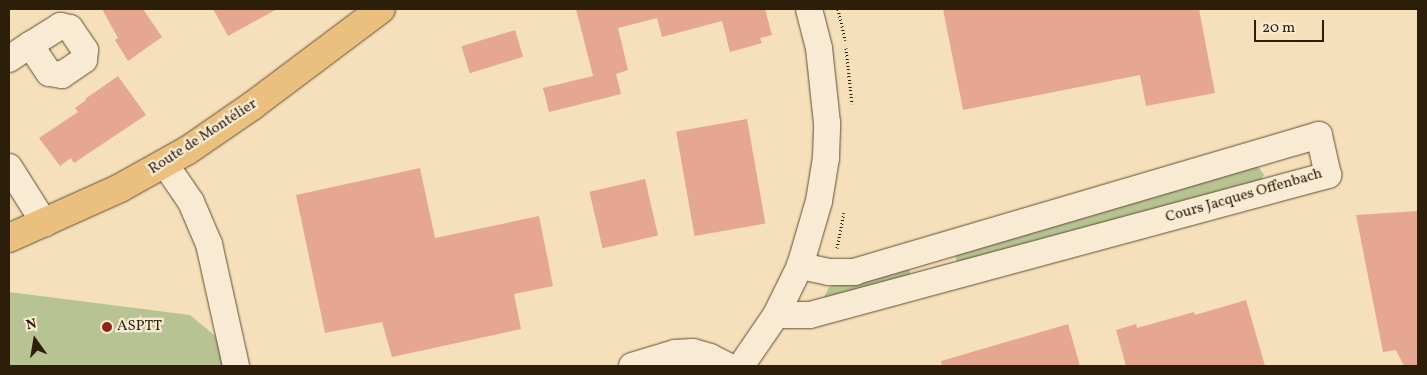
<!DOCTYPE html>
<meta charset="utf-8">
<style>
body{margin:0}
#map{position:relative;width:1427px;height:375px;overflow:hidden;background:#f6e0bb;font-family:Vollkorn,serif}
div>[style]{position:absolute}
.green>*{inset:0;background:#b8c393}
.building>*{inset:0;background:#e5a791;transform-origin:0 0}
.path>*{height:3px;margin-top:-1.5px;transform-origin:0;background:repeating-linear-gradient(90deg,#2d1e0a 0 1px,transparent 0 3.5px)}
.roads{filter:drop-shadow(0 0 1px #5f4e36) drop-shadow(0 0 1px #5f4e36)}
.minor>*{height:26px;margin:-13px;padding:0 13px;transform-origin:13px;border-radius:13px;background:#f9ebd3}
.major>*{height:28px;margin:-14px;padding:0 14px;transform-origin:14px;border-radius:14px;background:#ebc07e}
.dots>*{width:14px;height:14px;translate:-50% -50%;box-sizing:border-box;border:2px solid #f9ebd3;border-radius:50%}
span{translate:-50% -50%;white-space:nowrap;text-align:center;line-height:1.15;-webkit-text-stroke:4.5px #f9ebd3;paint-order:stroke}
.street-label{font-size:15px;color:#2d1e0a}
.poi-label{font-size:15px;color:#2d1e0a}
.left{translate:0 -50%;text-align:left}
.frame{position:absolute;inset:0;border:10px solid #2d1e0a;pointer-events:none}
.north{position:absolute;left:10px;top:315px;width:50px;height:50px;-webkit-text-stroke:4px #f9ebd3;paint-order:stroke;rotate:347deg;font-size:14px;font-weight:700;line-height:20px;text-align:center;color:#2d1e0a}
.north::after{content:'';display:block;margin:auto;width:18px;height:22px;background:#2d1e0a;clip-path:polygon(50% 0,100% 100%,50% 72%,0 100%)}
.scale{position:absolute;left:1254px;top:20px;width:70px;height:22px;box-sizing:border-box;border:2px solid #2d1e0a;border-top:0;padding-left:6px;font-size:15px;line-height:18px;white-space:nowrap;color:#2d1e0a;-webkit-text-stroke:4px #f9ebd3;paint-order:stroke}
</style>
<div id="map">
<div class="green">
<div style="clip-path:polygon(1258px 166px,1264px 175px,1260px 181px,959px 267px,953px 251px)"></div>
<div style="clip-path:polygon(908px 264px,912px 281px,822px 301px,829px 287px)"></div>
<div style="clip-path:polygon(9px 292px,190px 315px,219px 339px,222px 366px,9px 366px)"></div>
</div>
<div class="building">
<div style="clip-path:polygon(102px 9px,143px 9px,162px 37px,128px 61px,115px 40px,118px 38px)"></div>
<div style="clip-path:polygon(213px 9px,277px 9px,228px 36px)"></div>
<div style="clip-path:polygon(576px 9px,765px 9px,772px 35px,760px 38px,762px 43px,730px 52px,722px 21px,662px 37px,657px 18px,618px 28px,628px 70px,616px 74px,621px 94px,549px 112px,543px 88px,593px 76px)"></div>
<div style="clip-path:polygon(943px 9px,1199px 9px,1215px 93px,1146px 106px,1140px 75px,963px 110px)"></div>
<div style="left:515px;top:30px;width:28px;height:56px;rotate:73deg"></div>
<div style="clip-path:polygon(118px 76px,146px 115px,74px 163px,71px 158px,60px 166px,39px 138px,78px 112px,75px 108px,86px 100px,85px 99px)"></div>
<div style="left:747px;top:119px;width:106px;height:72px;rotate:80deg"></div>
<div style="clip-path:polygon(420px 168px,435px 238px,539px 216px,553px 286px,514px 294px,521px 329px,392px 357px,382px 322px,325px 333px,296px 195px)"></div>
<div style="left:645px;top:179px;width:58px;height:57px;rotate:77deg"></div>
<div style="clip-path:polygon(1418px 211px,1418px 366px,1404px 366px,1396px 350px,1383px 352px,1356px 215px)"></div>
<div style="clip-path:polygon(1246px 300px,1265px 366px,1126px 366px,1116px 330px,1136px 324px,1137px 328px,1194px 312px,1195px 315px)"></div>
<div style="clip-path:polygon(1068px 324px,1080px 366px,942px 366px,941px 361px)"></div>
</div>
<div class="path">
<div style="left:838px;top:9px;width:32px;rotate:77deg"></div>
<div style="left:846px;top:48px;width:56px;rotate:83.9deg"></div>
<div style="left:837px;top:248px;width:36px;rotate:-79deg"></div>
</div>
<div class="roads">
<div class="minor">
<div style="left:9px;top:59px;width:25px;rotate:-34deg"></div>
<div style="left:30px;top:45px;width:36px;rotate:-32deg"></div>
<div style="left:60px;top:26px;width:10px;rotate:11deg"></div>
<div style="left:70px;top:28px;width:27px;rotate:56deg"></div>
<div style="left:85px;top:50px;width:10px;rotate:96deg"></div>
<div style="left:84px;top:60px;width:27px;rotate:146deg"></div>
<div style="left:62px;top:75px;width:13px;rotate:-171deg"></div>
<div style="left:49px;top:73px;width:34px;rotate:-124deg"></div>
<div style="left:165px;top:164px;width:46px;rotate:55.6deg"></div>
<div style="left:191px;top:202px;width:46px;rotate:66.8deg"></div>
<div style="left:209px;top:244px;width:125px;rotate:77.5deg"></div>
<div style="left:9px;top:167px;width:67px;rotate:57.7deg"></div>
<div style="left:776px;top:315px;width:34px"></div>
<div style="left:810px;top:315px;width:537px;rotate:-15.12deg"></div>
<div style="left:1328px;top:175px;width:41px;rotate:-102.7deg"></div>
<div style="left:1319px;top:135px;width:484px;rotate:163.6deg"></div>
<div style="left:855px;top:272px;width:26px;rotate:180deg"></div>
<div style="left:829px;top:272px;width:30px;rotate:-168deg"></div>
<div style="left:632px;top:366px;width:45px;rotate:-16.8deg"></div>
<div style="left:675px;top:353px;width:18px;rotate:-3deg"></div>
<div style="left:693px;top:352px;width:18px;rotate:16deg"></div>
<div style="left:710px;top:357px;width:20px;rotate:27deg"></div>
<div style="left:741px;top:366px;width:62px;rotate:-55.5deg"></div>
<div style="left:776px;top:315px;width:55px;rotate:-63.9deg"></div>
<div style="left:800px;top:266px;width:68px;rotate:-73.7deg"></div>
<div style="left:819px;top:201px;width:44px;rotate:-80.8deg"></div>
<div style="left:826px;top:158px;width:35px;rotate:-88deg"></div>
<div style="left:827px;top:123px;width:75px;rotate:-96.1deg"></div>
<div style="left:819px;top:48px;width:40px;rotate:-104.4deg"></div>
</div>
<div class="major">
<div style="left:9px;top:238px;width:122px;rotate:-24.2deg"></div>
<div style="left:120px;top:188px;width:78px;rotate:-29.2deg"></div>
<div style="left:188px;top:150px;width:78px;rotate:-34.5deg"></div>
<div style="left:252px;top:106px;width:161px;rotate:-36.9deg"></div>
</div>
</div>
<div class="dots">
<div style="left:107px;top:327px;background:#8f2418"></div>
</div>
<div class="street-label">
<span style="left:203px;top:137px;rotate:-33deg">Route de Montélier</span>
<span style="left:1244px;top:196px;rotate:-16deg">Cours Jacques Offenbach</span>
</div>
<div class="poi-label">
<span class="left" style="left:117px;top:327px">ASPTT</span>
</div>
<div class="frame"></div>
<div class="north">N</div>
<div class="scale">20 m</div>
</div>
